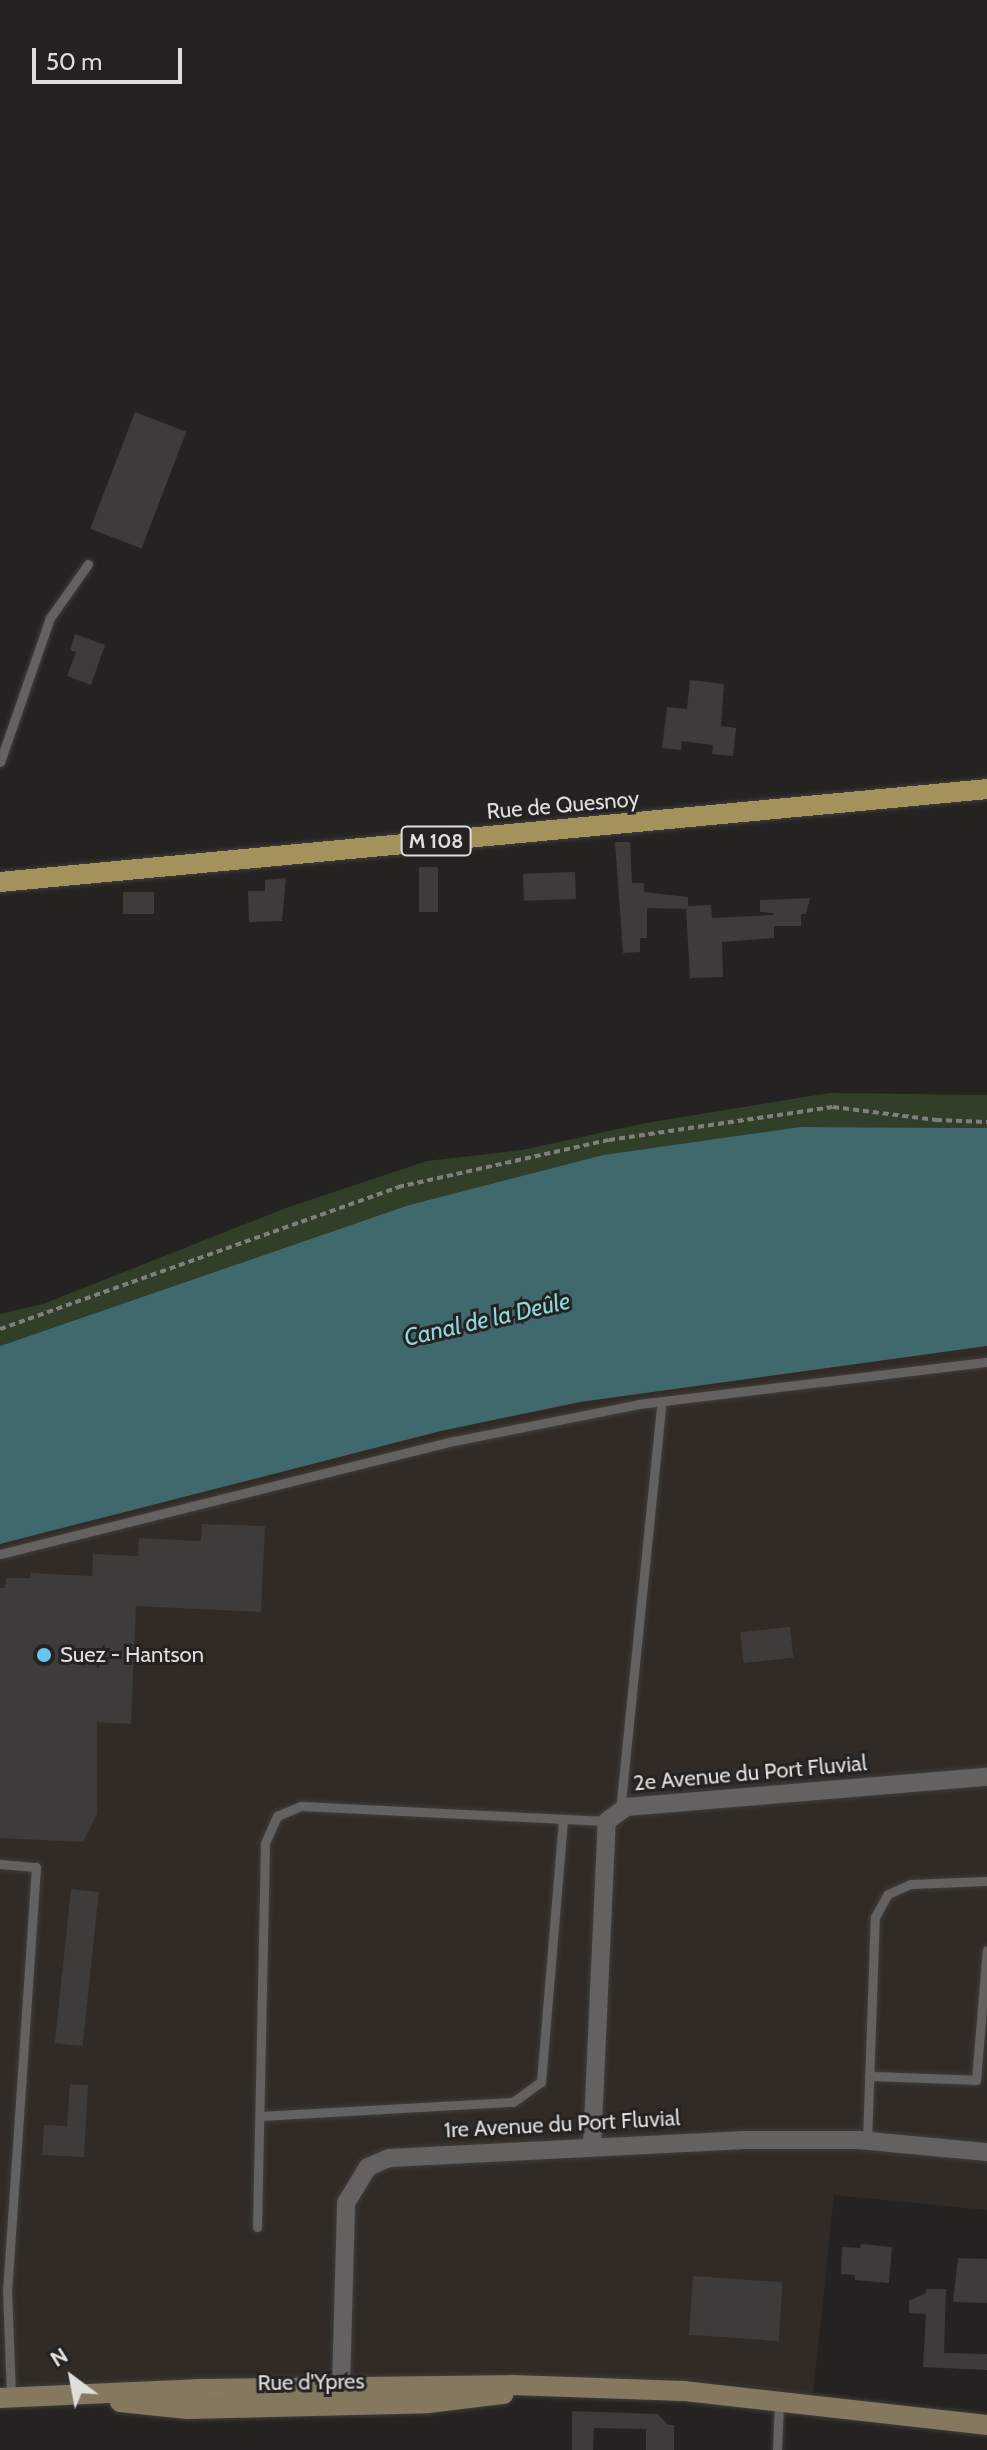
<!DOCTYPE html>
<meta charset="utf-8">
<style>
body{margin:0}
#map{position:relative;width:987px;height:2450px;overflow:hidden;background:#252321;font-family:Cabin,sans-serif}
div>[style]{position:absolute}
.built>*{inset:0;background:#322b25}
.green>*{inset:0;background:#313f28}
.water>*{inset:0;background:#40696d}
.building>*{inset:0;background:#3e3b39;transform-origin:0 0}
.path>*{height:4px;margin-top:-2px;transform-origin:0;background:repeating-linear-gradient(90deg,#807f7d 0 6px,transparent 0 10px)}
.roads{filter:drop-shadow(0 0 2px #403e3c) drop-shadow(0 0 2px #403e3c)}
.lane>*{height:9px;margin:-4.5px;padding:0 4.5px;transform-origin:4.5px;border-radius:4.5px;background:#64615f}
.street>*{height:18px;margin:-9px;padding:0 9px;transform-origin:9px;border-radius:9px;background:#64615f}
.secondary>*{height:20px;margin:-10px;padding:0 10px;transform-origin:10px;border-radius:10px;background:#84795e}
.primary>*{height:20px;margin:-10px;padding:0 10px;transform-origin:10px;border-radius:10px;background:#a4925d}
.dots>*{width:22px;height:22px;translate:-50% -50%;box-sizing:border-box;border:4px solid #252321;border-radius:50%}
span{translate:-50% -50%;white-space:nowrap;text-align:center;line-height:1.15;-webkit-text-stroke:6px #252321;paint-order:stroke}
.shield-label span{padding:2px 6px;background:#252321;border:2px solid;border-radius:6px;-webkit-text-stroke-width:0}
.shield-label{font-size:20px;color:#dfdedc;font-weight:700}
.street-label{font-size:22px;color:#dfdedc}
.poi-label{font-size:22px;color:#dfdedc}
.left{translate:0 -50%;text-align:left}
.water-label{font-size:24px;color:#8bd8df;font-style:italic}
.north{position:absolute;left:32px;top:2338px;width:80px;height:80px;-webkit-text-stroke:6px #252321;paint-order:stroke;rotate:328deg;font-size:22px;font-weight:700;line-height:32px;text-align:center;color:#dfdedc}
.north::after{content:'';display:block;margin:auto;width:28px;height:36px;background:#dfdedc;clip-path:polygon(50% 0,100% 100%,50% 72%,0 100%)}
.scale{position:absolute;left:32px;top:48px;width:150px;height:36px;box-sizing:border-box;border:4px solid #dfdedc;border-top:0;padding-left:10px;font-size:24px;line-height:28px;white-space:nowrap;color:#dfdedc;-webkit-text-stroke:6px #252321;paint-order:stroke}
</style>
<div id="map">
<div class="built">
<div style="clip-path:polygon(987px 1346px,987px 2210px,834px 2195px,813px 2395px,710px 2381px,633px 2378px,17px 2388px,13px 2381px,0 2377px,0 1544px,441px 1431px,580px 1402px)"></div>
</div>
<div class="green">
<div style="clip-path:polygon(829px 1093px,987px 1095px,987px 1128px,800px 1127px,603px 1155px,409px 1205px,0 1346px,0 1314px,43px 1304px,286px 1208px,427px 1161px,522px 1150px,646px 1123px)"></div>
</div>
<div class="water">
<div style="clip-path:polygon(800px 1127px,987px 1128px,987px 1346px,580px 1402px,441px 1431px,0 1544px,0 1346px,409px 1205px,603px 1155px)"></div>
</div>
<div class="building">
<div style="left:135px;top:412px;width:55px;height:125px;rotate:21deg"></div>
<div style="clip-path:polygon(75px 634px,105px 645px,91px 685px,67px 676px,76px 652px,70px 650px)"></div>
<div style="clip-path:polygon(690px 680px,724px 684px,721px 726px,736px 728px,733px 756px,712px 754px,713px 745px,682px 741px,681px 750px,662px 748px,667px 707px,687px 709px)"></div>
<div style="clip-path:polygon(615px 842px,630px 842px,632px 883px,644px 883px,644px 892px,688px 897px,688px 906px,711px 905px,712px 918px,774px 915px,774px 938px,722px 942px,723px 977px,690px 978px,686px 909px,647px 908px,647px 938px,640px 938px,640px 952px,623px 953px)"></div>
<div style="left:419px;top:867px;width:19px;height:45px"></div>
<div style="left:575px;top:872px;width:27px;height:52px;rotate:88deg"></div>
<div style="clip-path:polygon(286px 878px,282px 921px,249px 922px,248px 891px,265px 891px,265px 880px)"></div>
<div style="left:154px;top:892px;width:22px;height:31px;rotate:90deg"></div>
<div style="clip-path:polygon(810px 898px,806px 914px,801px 914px,801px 926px,774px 926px,774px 913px,760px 912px,760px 900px)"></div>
<div style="clip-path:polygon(202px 1524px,265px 1526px,261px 1612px,136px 1606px,131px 1724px,97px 1722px,97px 1814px,83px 1842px,0 1838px,0 1588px,5px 1588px,6px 1578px,31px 1578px,31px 1573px,92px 1576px,93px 1554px,138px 1556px,139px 1538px,201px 1541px)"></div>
<div style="left:790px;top:1627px;width:31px;height:50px;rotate:84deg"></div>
<div style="left:71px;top:1889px;width:28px;height:155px;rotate:6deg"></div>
<div style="clip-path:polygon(70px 2084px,88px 2085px,84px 2157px,42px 2155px,44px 2125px,67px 2126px)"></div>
<div style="clip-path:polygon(861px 2244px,892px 2247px,889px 2283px,855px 2280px,855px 2275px,841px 2274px,842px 2247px,860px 2248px)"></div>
<div style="clip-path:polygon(958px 2258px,987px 2259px,987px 2303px,953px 2302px)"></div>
<div style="left:693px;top:2276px;width:90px;height:59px;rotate:4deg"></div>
<div style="clip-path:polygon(926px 2289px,946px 2289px,944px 2353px,987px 2354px,987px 2370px,923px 2367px,926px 2314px,909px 2313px,909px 2301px,926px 2293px)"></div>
<div style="clip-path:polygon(572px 2411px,658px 2414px,668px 2425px,674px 2425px,674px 2450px,646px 2450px,646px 2429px,594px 2428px,593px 2450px,572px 2450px)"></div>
</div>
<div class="path">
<div style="left:0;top:1329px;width:423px;rotate:-19.6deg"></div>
<div style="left:398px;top:1187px;width:216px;rotate:-12.6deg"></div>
<div style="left:609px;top:1140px;width:226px;rotate:-8.4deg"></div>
<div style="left:833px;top:1107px;width:104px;rotate:7.2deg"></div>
<div style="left:936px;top:1120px;width:51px;rotate:2.2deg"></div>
</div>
<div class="roads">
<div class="lane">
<div style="left:0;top:762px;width:152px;rotate:-70.9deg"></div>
<div style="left:50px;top:618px;width:66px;rotate:-54.9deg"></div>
<div style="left:0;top:1554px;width:468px;rotate:-14deg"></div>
<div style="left:454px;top:1441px;width:189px;rotate:-11.3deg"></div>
<div style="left:639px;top:1404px;width:351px;rotate:-6.9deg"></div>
<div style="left:620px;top:1811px;width:412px;rotate:-84.2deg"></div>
<div style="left:0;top:1864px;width:36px;rotate:5deg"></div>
<div style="left:36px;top:1867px;width:422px;rotate:93.9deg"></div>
<div style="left:7px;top:2288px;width:109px;rotate:87.9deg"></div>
<div style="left:869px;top:2076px;width:107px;rotate:2.1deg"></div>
<div style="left:976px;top:2080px;width:130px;rotate:-85.2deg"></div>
<div style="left:260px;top:2116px;width:253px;rotate:-3.2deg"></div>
<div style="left:513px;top:2102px;width:34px;rotate:-36deg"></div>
<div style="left:541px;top:2082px;width:264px;rotate:-85.2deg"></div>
<div style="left:867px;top:2141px;width:224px;rotate:-88deg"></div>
<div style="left:875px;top:1917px;width:26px;rotate:-61deg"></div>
<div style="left:888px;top:1894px;width:24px;rotate:-24deg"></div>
<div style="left:910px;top:1884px;width:77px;rotate:-2.2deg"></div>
<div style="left:257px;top:2227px;width:384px;rotate:-88.8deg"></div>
<div style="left:265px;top:1843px;width:30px;rotate:-66deg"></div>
<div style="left:277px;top:1816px;width:26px;rotate:-23deg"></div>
<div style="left:301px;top:1806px;width:306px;rotate:2.8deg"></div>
<div style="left:777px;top:2450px;width:48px;rotate:-87.6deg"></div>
</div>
<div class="street">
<div style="left:592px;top:2146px;width:325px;rotate:-87.4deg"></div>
<div style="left:607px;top:1821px;width:24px;rotate:-36deg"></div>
<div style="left:626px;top:1807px;width:362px;rotate:-4.8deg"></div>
<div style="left:341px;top:2386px;width:183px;rotate:-88.4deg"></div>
<div style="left:346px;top:2203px;width:42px;rotate:-58.6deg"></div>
<div style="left:368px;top:2167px;width:23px;rotate:-23deg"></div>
<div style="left:389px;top:2158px;width:352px;rotate:-2.9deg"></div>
<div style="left:741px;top:2140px;width:118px"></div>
<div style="left:859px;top:2140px;width:129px;rotate:5.4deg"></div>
</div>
<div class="secondary">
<div style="left:0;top:2398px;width:201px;rotate:-2.6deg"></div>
<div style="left:201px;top:2389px;width:311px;rotate:-0.7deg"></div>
<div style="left:512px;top:2385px;width:172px;rotate:2deg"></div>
<div style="left:684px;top:2391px;width:305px;rotate:6.4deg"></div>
<div style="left:120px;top:2402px;width:68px;rotate:5.9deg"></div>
<div style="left:188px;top:2409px;width:240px;rotate:-1.4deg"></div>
<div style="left:428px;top:2403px;width:76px;rotate:-6.8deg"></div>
</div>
<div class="primary">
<div style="left:0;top:882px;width:991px;rotate:-5.38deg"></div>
</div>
</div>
<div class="dots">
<div style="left:44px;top:1655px;background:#6ac3f1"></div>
</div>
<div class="shield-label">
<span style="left:436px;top:841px">M 108</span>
</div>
<div class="street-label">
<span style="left:563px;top:805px;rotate:-5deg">Rue de Quesnoy</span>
<span style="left:750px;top:1773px;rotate:-5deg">2e Avenue du Port Fluvial</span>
<span style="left:562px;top:2124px;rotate:-3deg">1re Avenue du Port Fluvial</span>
<span style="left:311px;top:2382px;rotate:-1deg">Rue d'Ypres</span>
</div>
<div class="poi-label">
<span class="left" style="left:60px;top:1655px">Suez - Hantson</span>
</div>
<div class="water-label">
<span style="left:487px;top:1319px;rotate:-13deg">Canal de la Deûle</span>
</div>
<div class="north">N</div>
<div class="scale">50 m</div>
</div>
